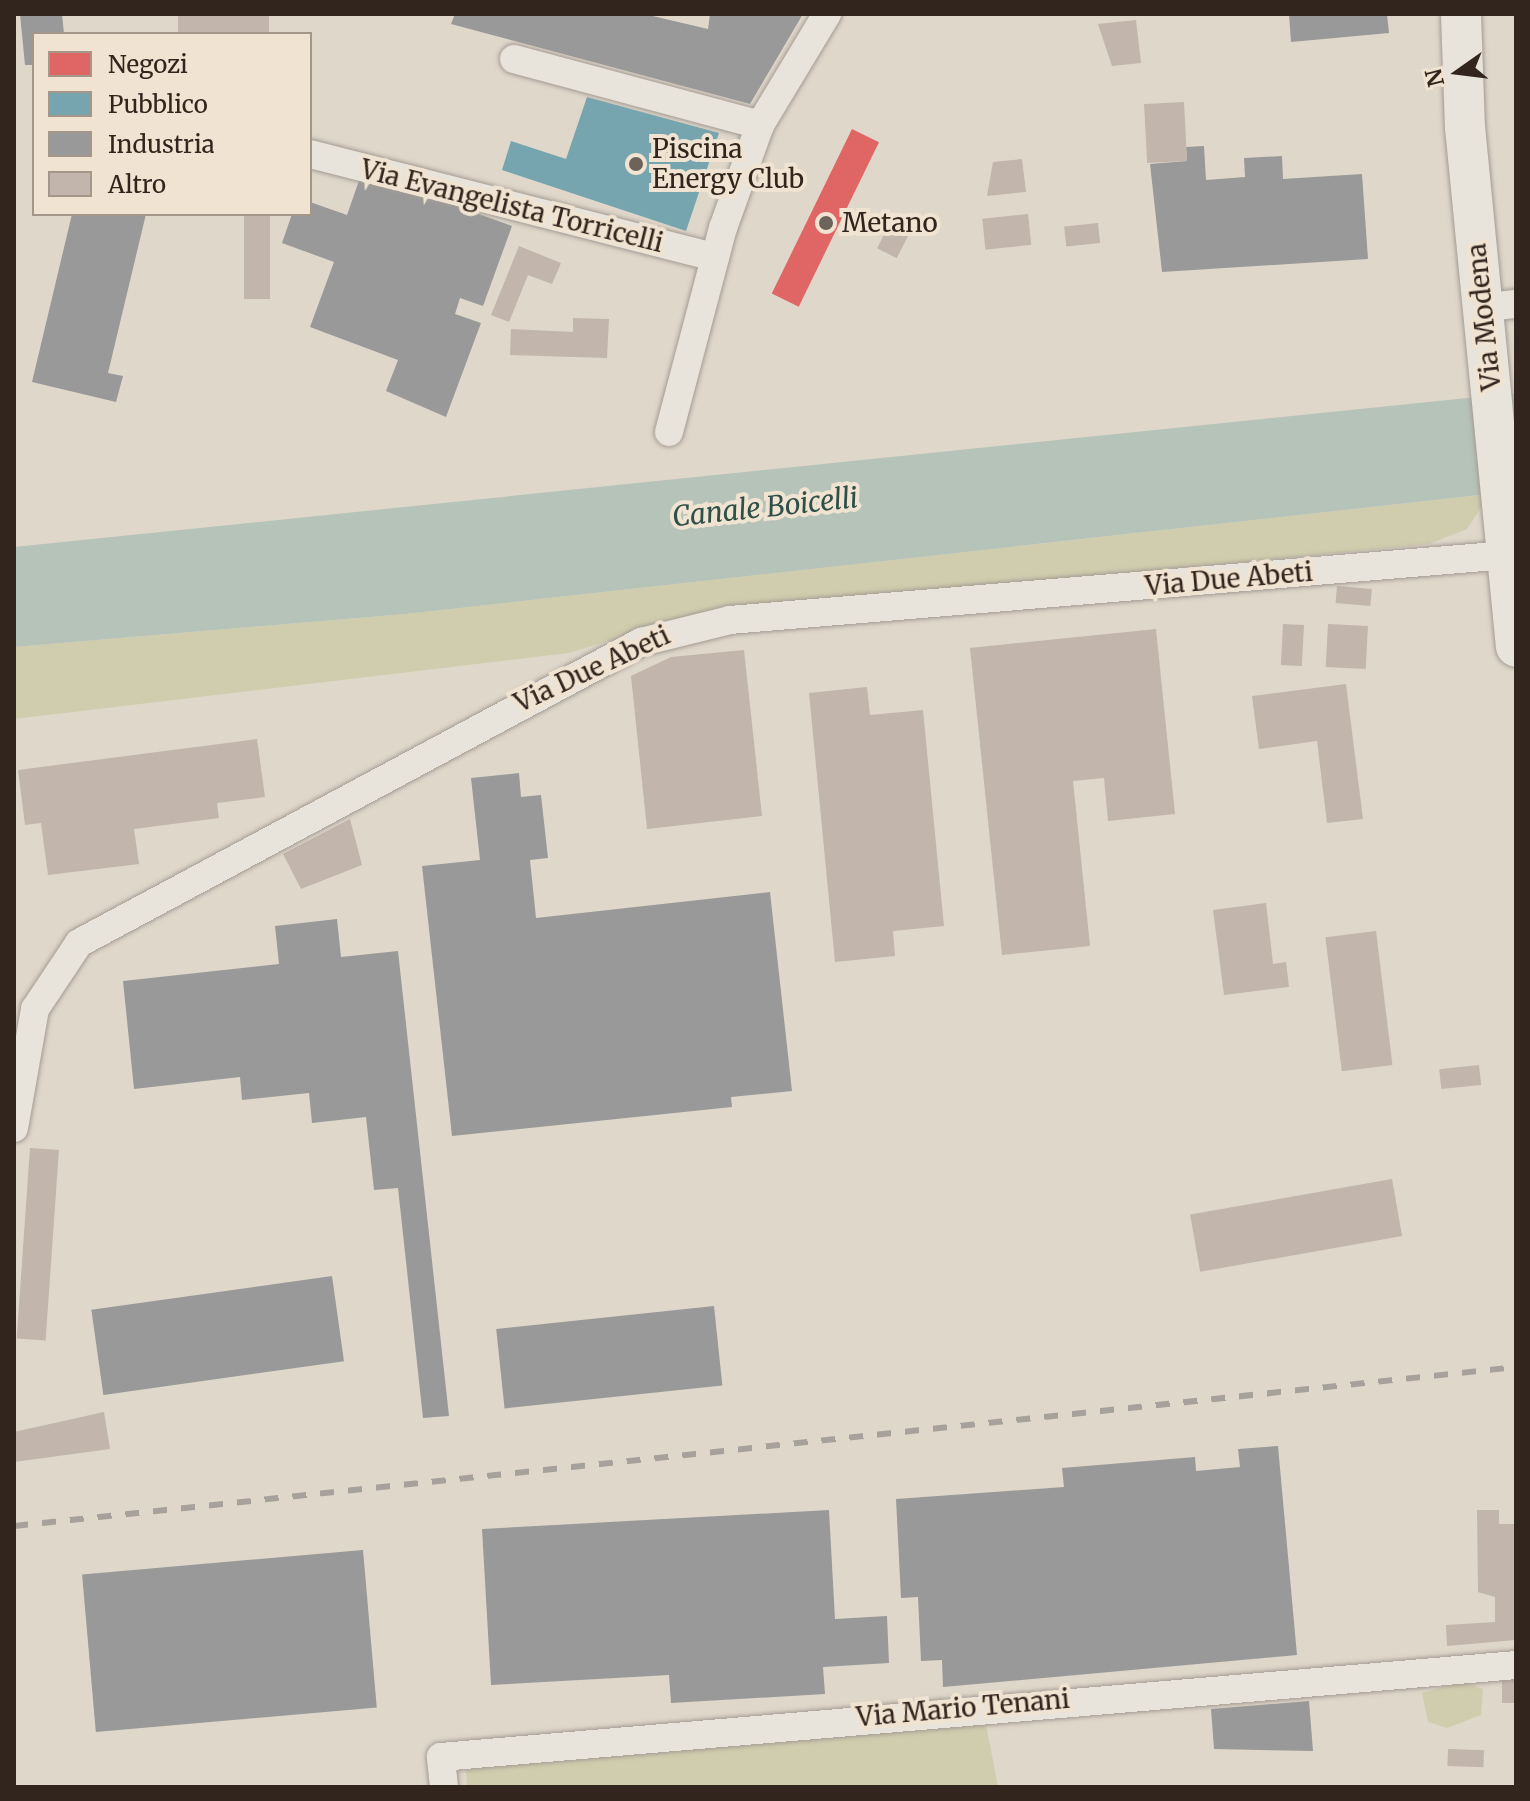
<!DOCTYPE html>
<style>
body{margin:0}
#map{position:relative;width:1530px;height:1801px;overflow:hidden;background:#dfd7ca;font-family:Merriweather,serif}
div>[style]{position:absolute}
.green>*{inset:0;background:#d0cdae}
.water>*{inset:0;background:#b6c3b8}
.shops>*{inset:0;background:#e06666;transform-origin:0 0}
.public>*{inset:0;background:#76a5af}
.industry>*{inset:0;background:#999;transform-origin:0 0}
.building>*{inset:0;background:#c2b5ac;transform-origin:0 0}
.roads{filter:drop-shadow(0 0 2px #a49c94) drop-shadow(0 0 2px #a49c94)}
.street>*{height:28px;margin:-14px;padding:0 14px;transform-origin:14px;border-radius:14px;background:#e8e3db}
.secondary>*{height:40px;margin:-20px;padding:0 20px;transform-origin:20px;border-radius:20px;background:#e8e3db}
.rail>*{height:6px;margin-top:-3px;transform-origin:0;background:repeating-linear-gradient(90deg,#a7a19b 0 14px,transparent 0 28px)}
.dots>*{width:22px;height:22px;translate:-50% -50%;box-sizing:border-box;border:4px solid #f0e3d1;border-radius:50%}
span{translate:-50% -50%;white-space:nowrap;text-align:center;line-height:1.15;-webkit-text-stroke:8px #f0e3d1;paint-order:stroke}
.poi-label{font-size:26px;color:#31251e}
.left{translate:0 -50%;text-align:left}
.street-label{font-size:26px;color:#31251e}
.water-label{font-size:28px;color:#2f4f49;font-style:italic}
.frame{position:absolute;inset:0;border:16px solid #31251e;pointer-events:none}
.legend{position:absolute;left:32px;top:32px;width:280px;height:184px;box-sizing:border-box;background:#f0e3d1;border:2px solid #a49789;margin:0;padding:10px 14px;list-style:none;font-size:24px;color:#31251e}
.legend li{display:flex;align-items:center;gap:16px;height:40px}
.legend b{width:40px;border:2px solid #a49789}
.north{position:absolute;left:1418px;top:32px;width:80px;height:80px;-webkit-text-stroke:6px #f0e3d1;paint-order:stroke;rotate:256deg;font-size:22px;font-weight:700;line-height:32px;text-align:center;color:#31251e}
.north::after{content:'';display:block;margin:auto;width:28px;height:36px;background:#31251e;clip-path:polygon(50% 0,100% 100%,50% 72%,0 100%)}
</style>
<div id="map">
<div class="green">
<div style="clip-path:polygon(1490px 494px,1467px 529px,1429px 544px,689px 616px,569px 653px,14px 719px,14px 647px,405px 614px)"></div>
<div style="clip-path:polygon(1463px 1682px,1483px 1689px,1481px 1715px,1447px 1728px,1428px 1722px,1422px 1693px)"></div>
<div style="clip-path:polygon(985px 1719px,998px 1787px,467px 1787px,466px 1771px,488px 1761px)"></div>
</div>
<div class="water">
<div style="clip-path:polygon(1516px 393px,1516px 491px,405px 614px,14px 647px,14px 547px)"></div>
</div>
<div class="shops">
<div style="left:852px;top:129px;width:30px;height:183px;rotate:26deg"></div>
</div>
<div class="public">
<div style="clip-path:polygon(587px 97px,719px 133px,686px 231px,502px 170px,511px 141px,566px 159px)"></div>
</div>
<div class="industry">
<div style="clip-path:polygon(20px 14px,62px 14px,64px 34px,34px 34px,34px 65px,25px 65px)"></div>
<div style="clip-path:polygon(455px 14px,644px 14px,708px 29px,710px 14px,803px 14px,750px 104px,451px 24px)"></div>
<div style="clip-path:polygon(1289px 14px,1387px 14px,1389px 33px,1291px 42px)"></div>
<div style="clip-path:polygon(1204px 146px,1206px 180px,1245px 177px,1244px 158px,1282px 156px,1283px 179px,1362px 174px,1368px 259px,1162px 272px,1150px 164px,1187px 161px,1186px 147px)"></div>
<div style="clip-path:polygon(362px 172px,512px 226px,483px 306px,460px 298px,455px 314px,481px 323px,446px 417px,386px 391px,398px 360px,310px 327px,334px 262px,282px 243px,292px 214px,310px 214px,310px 202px,347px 215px)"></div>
<div style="clip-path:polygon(72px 214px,146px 214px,108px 373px,123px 376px,116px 402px,32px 382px)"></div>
<div style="clip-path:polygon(519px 773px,521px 797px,541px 795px,548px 858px,530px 860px,536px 918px,770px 892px,792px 1091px,731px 1097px,732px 1107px,452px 1136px,422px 866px,480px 860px,471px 778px)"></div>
<div style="clip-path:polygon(337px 919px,341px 957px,398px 951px,449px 1416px,423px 1418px,398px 1188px,374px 1190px,366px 1117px,312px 1123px,309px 1093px,242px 1100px,240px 1077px,134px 1089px,123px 981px,279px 964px,275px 926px)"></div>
<div style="left:332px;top:1276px;width:86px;height:243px;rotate:82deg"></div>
<div style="left:714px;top:1306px;width:80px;height:219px;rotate:84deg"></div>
<div style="clip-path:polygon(1278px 1446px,1297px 1655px,943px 1687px,942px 1660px,921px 1661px,918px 1597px,901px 1598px,896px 1499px,1064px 1487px,1062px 1468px,1195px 1457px,1196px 1471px,1240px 1467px,1238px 1449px)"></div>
<div style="clip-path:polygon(829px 1510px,835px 1619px,887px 1616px,889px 1663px,823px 1667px,825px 1694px,671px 1703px,669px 1675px,491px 1685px,482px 1529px)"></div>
<div style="left:363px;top:1550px;width:158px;height:282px;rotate:85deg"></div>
<div style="clip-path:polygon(1309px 1701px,1313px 1751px,1214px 1749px,1211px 1709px)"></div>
</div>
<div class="building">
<div style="left:178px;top:14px;width:91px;height:20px"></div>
<div style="clip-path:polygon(1136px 20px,1141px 63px,1112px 66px,1098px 24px)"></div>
<div style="left:1184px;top:102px;width:59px;height:40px;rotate:87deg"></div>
<div style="clip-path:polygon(1022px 159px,1026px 192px,987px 196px,993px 162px)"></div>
<div style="left:244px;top:214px;width:26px;height:85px"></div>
<div style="left:1028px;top:214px;width:31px;height:46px;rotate:84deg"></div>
<div style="left:893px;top:217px;width:22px;height:35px;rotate:27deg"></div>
<div style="left:1098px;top:223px;width:20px;height:34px;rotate:84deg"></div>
<div style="clip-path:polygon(519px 246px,561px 263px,552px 284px,528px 275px,509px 322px,491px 315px)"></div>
<div style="clip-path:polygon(573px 318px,609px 319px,607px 358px,510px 355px,511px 329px,573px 332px)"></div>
<div style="left:1337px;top:586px;width:35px;height:17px;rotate:5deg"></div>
<div style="left:1283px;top:624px;width:21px;height:41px;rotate:3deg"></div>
<div style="left:1328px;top:624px;width:40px;height:43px;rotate:3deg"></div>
<div style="clip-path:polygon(1156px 629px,1175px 814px,1108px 821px,1104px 778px,1073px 781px,1090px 946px,1002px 955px,970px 648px)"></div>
<div style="clip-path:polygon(744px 650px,762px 816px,647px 829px,631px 676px,671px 657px)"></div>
<div style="clip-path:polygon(1346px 684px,1363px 819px,1327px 823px,1317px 741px,1259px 749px,1252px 696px)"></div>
<div style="clip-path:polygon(867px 687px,870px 715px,923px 710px,944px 926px,893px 931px,895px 956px,835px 962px,809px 693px)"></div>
<div style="clip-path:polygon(257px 739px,265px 797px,217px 803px,219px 818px,134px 829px,139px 864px,48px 875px,41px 823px,25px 825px,18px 770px)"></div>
<div style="clip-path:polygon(350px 819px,362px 865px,301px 889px,283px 854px)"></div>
<div style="clip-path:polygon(1266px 903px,1273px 964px,1286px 962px,1289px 987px,1224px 995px,1213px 910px)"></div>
<div style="left:1376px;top:931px;width:135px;height:51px;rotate:83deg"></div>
<div style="left:1479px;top:1065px;width:20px;height:40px;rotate:84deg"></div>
<div style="left:30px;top:1148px;width:29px;height:191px;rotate:4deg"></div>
<div style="left:1392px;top:1179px;width:58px;height:205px;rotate:80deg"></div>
<div style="clip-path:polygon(104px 1412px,110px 1449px,14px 1462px,14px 1432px)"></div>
<div style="clip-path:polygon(1477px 1510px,1499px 1510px,1499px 1524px,1516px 1524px,1516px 1640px,1447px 1646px,1446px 1625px,1495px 1622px,1495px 1597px,1478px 1592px)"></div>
<div style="left:1502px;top:1676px;width:14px;height:27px"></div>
<div style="left:1448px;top:1749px;width:36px;height:17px;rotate:2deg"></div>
</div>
<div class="roads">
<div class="street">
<div style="left:514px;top:59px;width:255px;rotate:15deg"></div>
<div style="left:310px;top:154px;width:418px;rotate:14.3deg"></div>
<div style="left:1482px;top:308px;width:34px;rotate:-7deg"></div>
<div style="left:669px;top:432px;width:211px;rotate:-75.2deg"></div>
<div style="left:723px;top:228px;width:109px;rotate:-70.2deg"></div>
<div style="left:760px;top:125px;width:130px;rotate:-58.9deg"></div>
<div style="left:14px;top:1128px;width:121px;rotate:-80deg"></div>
<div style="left:35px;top:1009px;width:79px;rotate:-56.3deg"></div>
<div style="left:79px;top:943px;width:638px;rotate:-28.17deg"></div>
<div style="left:641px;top:642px;width:92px;rotate:-13.9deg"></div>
<div style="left:730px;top:620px;width:781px;rotate:-4.78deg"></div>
<div style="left:444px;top:1787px;width:30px;rotate:-96deg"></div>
<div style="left:441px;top:1757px;width:1079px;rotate:-4.89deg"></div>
</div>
<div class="secondary">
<div style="left:1461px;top:14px;width:113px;rotate:88deg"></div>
<div style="left:1465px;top:127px;width:522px;rotate:84.4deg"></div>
</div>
</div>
<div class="rail">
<div style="left:14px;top:1526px;width:1510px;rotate:-6.04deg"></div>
</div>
<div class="dots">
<div style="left:636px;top:164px;background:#6e635a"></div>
<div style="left:826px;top:223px;background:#6e635a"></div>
</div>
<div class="poi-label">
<span class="left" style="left:652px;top:164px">Piscina<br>Energy Club</span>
<span class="left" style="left:842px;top:223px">Metano</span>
</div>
<div class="street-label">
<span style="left:512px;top:206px;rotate:14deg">Via Evangelista Torricelli</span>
<span style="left:1484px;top:317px;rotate:-96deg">Via Modena</span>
<span style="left:1229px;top:579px;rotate:-5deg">Via Due Abeti</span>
<span style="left:592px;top:669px;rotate:-25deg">Via Due Abeti</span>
<span style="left:963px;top:1708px;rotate:-5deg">Via Mario Tenani</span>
</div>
<div class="water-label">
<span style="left:765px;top:507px;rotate:-6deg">Canale Boicelli</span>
</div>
<div class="frame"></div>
<ul class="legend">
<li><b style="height:22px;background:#e06666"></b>Negozi</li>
<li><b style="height:22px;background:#76a5af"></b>Pubblico</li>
<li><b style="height:22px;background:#999"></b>Industria</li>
<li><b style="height:22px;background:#c2b5ac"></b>Altro</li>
</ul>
<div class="north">N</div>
</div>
